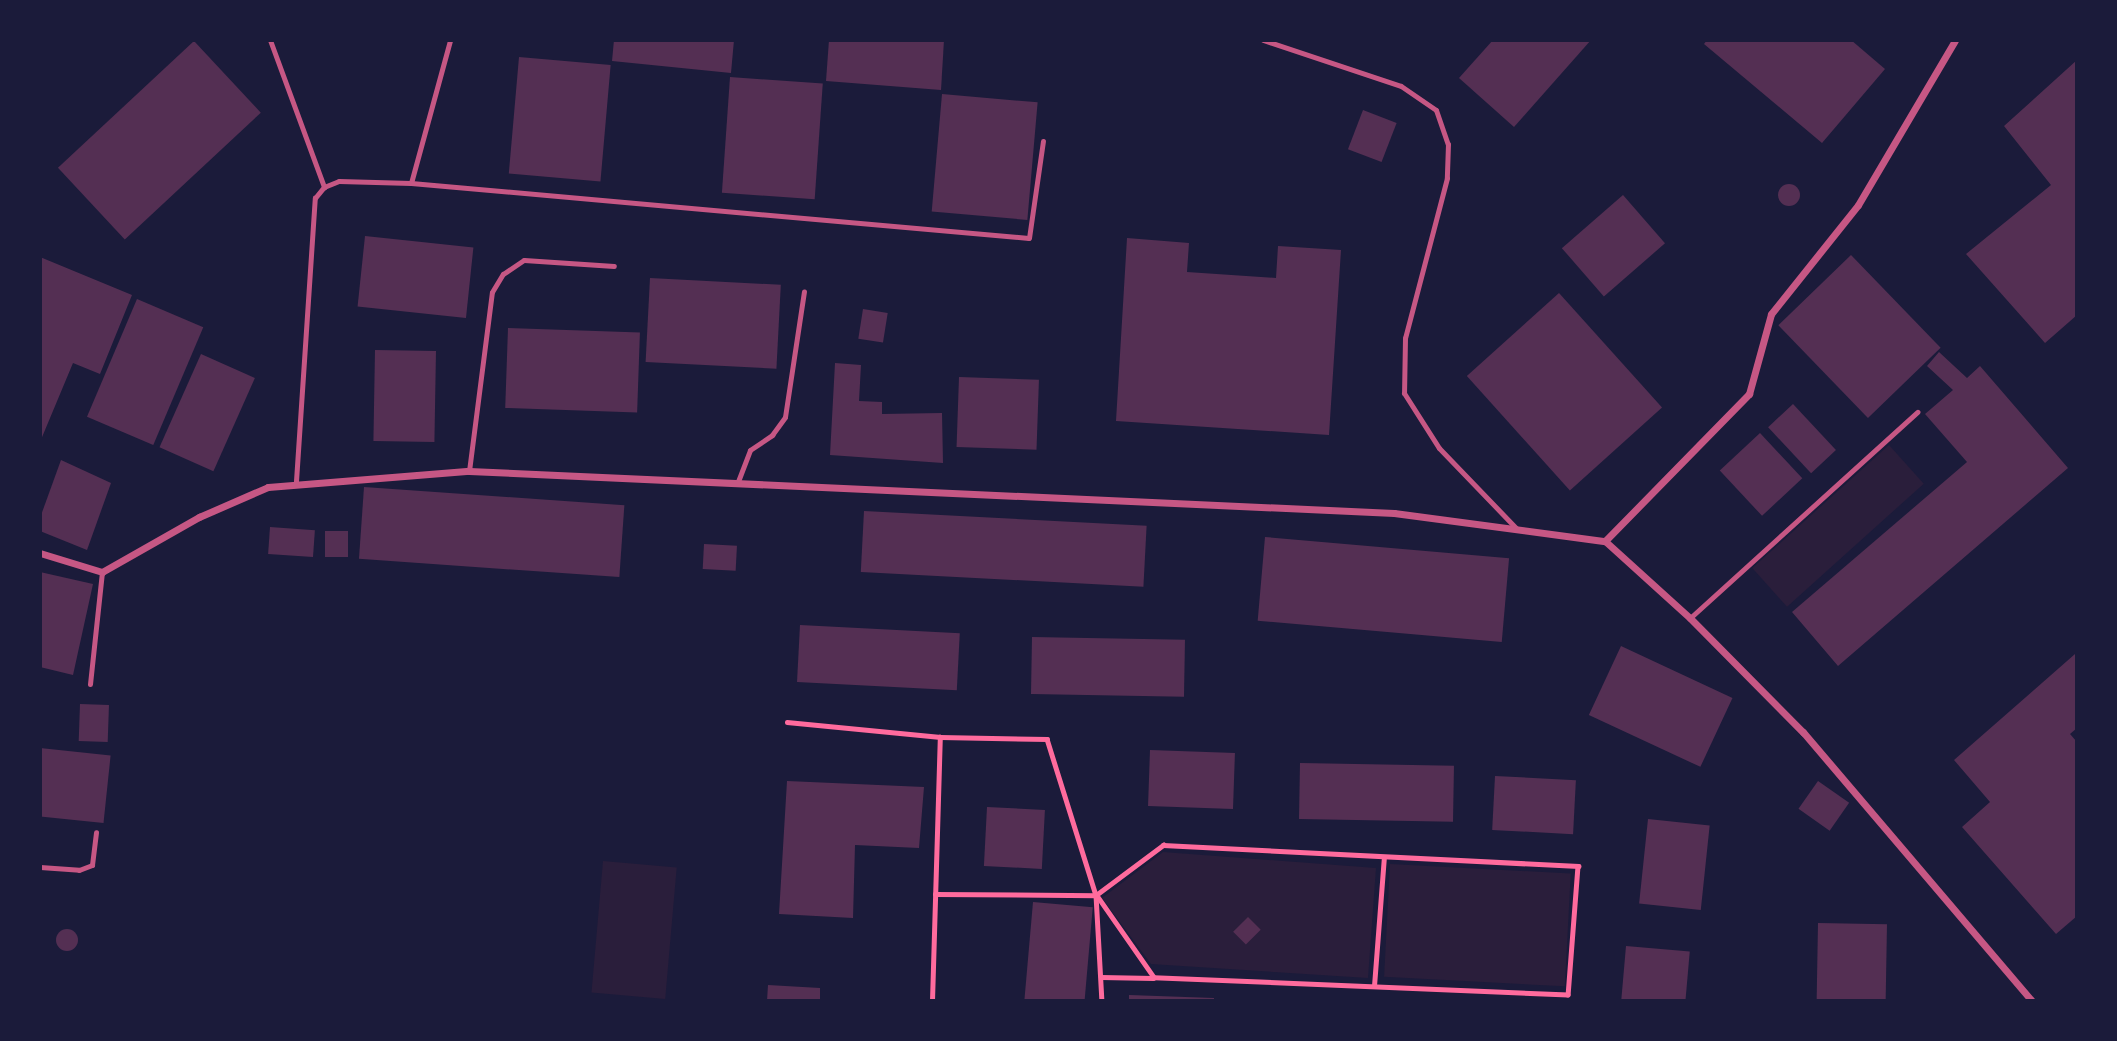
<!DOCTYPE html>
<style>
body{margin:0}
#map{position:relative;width:2117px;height:1041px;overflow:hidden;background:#1b1b3a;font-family:"Work Sans",sans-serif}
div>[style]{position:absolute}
.green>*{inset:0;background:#2a1e3b;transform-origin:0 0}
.building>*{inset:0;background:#542f53;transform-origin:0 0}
.round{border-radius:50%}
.path>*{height:4.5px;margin:-2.25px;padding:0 2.25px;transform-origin:2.25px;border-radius:2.25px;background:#ff6b9d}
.service>*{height:5px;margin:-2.5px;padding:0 2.5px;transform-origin:2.5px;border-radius:2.5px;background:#c65784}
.minor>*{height:7px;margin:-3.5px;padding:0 3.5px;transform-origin:3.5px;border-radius:3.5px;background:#c65784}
span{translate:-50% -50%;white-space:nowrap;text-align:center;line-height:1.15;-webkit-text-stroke:7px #1b1b3a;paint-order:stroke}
.frame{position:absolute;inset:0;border:42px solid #1b1b3a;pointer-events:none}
</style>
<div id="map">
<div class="green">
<div style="left:1889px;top:445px;width:52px;height:184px;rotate:48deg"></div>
<div style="clip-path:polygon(1163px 852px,1376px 868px,1368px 978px,1151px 964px,1102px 898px)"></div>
<div style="left:603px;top:861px;width:74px;height:132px;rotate:5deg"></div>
<div style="left:1390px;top:864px;width:181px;height:113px;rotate:3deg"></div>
</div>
<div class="building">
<div style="clip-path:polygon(614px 40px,734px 40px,731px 73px,612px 61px)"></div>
<div style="clip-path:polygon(829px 40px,944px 40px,941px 90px,826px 81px)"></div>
<div style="clip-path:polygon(1493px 40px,1591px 40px,1514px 127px,1459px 78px)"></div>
<div style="clip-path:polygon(1707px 40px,1851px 40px,1885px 69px,1822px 143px,1704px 44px)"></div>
<div style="left:194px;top:41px;width:98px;height:186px;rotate:47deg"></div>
<div style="left:519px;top:57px;width:92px;height:117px;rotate:5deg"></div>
<div style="clip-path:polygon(2077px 60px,2077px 315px,2045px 343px,1966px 254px,2051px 185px,2004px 126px)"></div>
<div style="left:730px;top:77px;width:93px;height:116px;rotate:4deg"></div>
<div style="left:942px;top:94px;width:96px;height:118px;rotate:5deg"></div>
<div style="left:1363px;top:110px;width:36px;height:42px;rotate:21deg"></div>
<div class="round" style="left:1778px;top:184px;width:22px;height:22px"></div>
<div style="left:1623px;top:195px;width:64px;height:81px;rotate:49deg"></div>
<div style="left:365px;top:236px;width:109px;height:71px;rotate:6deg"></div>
<div style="clip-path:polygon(1127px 238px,1189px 243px,1187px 272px,1276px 278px,1278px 246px,1341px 250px,1329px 435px,1116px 421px)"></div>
<div style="left:1851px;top:255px;width:129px;height:101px;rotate:46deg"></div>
<div style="clip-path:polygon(40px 257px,132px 295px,100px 374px,73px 363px,40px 442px)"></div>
<div style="left:650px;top:278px;width:131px;height:84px;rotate:3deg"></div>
<div style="left:1559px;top:293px;width:154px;height:124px;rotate:48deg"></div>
<div style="left:137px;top:299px;width:72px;height:128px;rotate:23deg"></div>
<div style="left:863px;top:309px;width:25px;height:30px;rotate:9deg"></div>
<div style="left:508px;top:328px;width:132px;height:80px;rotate:2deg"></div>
<div style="left:375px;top:350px;width:61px;height:91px;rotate:1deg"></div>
<div style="clip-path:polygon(1939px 352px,1967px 378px,1980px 366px,2068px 468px,1838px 666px,1792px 612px,1967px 462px,1925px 414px,1953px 390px,1927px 366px)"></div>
<div style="left:201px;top:354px;width:59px;height:102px;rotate:24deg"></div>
<div style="clip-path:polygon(835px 363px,861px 365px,859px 401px,882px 402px,882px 414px,942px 413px,943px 463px,830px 455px)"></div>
<div style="left:959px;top:377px;width:80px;height:70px;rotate:2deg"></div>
<div style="left:1793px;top:404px;width:63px;height:34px;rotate:47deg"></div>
<div style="left:1760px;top:433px;width:62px;height:55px;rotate:47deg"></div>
<div style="clip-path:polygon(61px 460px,111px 483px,87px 550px,40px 531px,40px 518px)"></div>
<div style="left:364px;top:487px;width:261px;height:72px;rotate:4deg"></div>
<div style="left:864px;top:511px;width:283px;height:61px;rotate:3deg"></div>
<div style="left:270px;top:527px;width:45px;height:27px;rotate:4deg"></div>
<div style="left:348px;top:531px;width:26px;height:23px;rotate:90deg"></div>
<div style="left:1265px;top:537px;width:245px;height:84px;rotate:5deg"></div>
<div style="left:704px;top:544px;width:33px;height:25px;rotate:3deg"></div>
<div style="clip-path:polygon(40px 572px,93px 584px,73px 675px,40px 667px)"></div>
<div style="left:800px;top:625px;width:160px;height:57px;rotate:3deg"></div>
<div style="left:1032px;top:637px;width:153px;height:57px;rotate:1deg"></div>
<div style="left:1621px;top:646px;width:123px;height:76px;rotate:25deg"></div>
<div style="clip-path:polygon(2075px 654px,2077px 728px,2070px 734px,2077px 742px,2077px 916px,2056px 934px,1962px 827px,1990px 802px,1954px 760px)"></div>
<div style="left:80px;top:704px;width:29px;height:37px;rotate:2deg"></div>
<div style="left:40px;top:748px;width:71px;height:68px;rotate:6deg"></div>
<div style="left:1150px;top:750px;width:85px;height:56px;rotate:2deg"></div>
<div style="left:1300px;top:763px;width:154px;height:56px;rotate:1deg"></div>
<div style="left:1495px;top:776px;width:81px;height:54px;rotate:3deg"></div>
<div style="clip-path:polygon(787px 781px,924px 787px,919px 848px,855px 845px,853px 918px,779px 914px)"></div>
<div style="left:1818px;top:781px;width:38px;height:34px;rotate:35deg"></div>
<div style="left:987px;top:807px;width:58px;height:59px;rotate:3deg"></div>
<div style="left:1648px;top:819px;width:62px;height:85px;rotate:6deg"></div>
<div style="left:1033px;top:902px;width:60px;height:99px;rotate:5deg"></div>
<div style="left:1248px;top:917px;width:18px;height:21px;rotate:45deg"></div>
<div style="left:1818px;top:923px;width:69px;height:78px;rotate:1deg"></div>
<div class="round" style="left:56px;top:929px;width:22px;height:22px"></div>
<div style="left:1626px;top:946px;width:64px;height:55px;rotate:5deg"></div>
<div style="clip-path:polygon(768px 985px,820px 988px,820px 1001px,767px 1001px)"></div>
<div style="clip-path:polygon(1129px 995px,1214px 998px,1214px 1001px,1129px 1001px)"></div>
</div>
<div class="path">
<div style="left:787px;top:722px;width:154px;rotate:5.6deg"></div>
<div style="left:940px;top:737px;width:107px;rotate:1.1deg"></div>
<div style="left:1047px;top:739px;width:164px;rotate:72.6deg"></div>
<div style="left:1096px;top:895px;width:106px;rotate:86.8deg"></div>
<div style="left:935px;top:894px;width:161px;rotate:0.4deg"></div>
<div style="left:1096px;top:895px;width:84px;rotate:-36.7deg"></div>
<div style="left:1163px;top:845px;width:416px;rotate:2.9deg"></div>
<div style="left:1578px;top:866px;width:129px;rotate:94.4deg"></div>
<div style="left:1568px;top:995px;width:414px;rotate:-177.6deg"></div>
<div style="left:1154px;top:978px;width:101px;rotate:-124.9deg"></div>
<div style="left:1101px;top:977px;width:52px;rotate:1.1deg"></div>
<div style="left:1374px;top:986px;width:129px;rotate:-85.6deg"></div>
<div style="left:932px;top:1001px;width:264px;rotate:-88.3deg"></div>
</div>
<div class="service">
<div style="left:270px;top:40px;width:157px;rotate:69.8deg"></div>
<div style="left:1263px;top:40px;width:145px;rotate:18.4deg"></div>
<div style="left:1401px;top:86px;width:42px;rotate:34.4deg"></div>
<div style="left:1436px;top:110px;width:36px;rotate:71deg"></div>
<div style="left:1448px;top:144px;width:34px;rotate:92deg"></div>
<div style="left:1447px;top:178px;width:165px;rotate:104.7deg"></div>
<div style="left:1405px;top:338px;width:55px;rotate:91deg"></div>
<div style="left:1404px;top:393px;width:65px;rotate:57.5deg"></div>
<div style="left:1439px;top:448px;width:112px;rotate:46.1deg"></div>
<div style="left:411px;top:183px;width:148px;rotate:-74.7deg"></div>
<div style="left:469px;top:471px;width:180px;rotate:-82.7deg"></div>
<div style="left:492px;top:292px;width:21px;rotate:-59deg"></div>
<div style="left:503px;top:274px;width:25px;rotate:-34deg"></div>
<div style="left:524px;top:260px;width:90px;rotate:3.8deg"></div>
<div style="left:296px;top:481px;width:284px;rotate:-86.2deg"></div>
<div style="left:315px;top:198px;width:14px;rotate:-51deg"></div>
<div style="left:324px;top:187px;width:16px;rotate:-22deg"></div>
<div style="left:339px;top:181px;width:72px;rotate:1.6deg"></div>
<div style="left:411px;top:183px;width:620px;rotate:5.09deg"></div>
<div style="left:1029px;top:238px;width:98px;rotate:-81.8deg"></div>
<div style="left:737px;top:484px;width:36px;rotate:-69deg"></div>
<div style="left:750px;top:450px;width:27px;rotate:-34deg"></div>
<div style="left:772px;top:435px;width:22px;rotate:-54deg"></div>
<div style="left:785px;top:417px;width:127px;rotate:-81.4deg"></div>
<div style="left:1690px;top:618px;width:307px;rotate:-42.2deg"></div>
<div style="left:90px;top:684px;width:113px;rotate:-83.9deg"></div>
<div style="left:40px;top:867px;width:39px;rotate:4deg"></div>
<div style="left:79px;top:870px;width:14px;rotate:-21deg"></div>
<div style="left:92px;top:865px;width:33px;rotate:-83deg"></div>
</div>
<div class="minor">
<div style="left:1605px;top:541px;width:115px;rotate:42.2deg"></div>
<div style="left:1690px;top:618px;width:161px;rotate:45.3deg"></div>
<div style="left:1803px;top:732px;width:353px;rotate:49.6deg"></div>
<div style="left:40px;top:553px;width:65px;rotate:17deg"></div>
<div style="left:102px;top:572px;width:112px;rotate:-29.6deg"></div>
<div style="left:199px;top:517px;width:75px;rotate:-23.5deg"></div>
<div style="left:268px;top:487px;width:202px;rotate:-4.6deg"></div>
<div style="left:469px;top:471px;width:926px;rotate:2.6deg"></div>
<div style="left:1394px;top:513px;width:213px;rotate:7.6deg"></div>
<div style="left:1605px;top:541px;width:206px;rotate:-45.6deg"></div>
<div style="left:1749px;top:394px;width:83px;rotate:-74.6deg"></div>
<div style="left:1771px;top:314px;width:139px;rotate:-51.4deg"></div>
<div style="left:1858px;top:205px;width:191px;rotate:-59.5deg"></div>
</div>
<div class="frame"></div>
</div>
